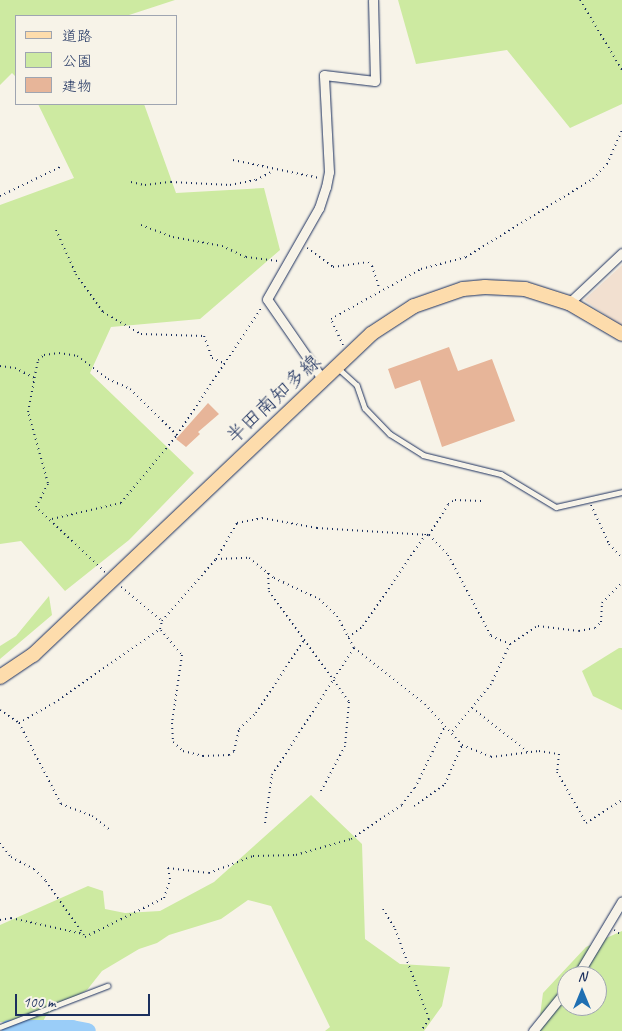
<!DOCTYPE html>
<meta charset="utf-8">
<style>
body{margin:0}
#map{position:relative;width:622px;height:1031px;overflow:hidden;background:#f7f3e8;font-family:Caveat,"Klee One",sans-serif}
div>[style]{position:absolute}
.built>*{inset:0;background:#f2e0d0}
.green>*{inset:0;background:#cdeaa1}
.river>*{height:16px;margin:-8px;padding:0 8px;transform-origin:8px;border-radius:8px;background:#9acdf8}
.building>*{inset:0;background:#e7b599}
.path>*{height:2px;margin-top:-1px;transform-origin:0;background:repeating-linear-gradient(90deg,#1b2f5e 0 1px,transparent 0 5px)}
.roads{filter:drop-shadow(0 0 1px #1b2f5e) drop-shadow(0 0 1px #1b2f5e)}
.lane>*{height:4.5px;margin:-2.25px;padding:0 2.25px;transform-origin:2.25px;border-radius:2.25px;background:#f7f3e8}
.street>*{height:9px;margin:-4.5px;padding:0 4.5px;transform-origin:4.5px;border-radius:4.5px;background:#f7f3e8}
.primary>*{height:14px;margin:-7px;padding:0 7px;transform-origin:7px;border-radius:7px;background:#fddcac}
span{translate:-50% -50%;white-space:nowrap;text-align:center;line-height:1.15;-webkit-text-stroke:4.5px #f7f3e8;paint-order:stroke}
.street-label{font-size:20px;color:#1b2f5e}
.legend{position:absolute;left:15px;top:15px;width:162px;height:90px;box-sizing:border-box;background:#f7f3e8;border:1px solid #9fa5b1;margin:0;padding:6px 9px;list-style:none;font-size:15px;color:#1b2f5e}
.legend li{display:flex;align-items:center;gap:10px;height:25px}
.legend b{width:25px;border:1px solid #9fa5b1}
.north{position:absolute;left:557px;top:966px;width:50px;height:50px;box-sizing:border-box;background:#f7f3e8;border:1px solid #9fa5b1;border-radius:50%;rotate:0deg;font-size:14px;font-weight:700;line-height:20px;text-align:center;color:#1b2f5e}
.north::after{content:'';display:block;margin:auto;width:18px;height:22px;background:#1f6fb2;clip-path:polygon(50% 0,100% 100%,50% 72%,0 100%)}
.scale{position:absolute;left:15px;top:994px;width:135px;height:22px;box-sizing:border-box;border:2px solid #1b2f5e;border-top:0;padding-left:6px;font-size:15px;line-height:18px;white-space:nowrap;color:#1b2f5e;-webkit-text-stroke:4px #f7f3e8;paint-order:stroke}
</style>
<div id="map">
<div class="built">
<div style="clip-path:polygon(622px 265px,622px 326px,584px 300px)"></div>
</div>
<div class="green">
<div style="clip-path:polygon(0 0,175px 0,126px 16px,16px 16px,16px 77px,12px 73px,0 85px)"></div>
<div style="clip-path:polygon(398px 0,622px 0,622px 104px,570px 128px,507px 50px,416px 64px)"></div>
<div style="clip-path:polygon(38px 104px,144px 104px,176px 193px,264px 188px,280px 250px,200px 319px,111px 327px,90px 373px,194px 473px,129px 540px,65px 591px,21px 541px,0 544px,0 205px,74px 178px)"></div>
<div style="clip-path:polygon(49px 596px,52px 615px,0 659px,0 646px,16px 636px)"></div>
<div style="clip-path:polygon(619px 648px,622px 648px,622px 710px,593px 696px,582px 671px)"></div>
<div style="clip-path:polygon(311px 795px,362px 844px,365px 939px,400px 964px,450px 967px,442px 1006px,424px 1031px,325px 1031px,330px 1027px,271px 906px,248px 900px,221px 919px,169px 935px,157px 943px,139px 949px,102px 971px,87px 990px,47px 1014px,42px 1023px,0 1022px,0 925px,88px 886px,103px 891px,105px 909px,125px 913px,160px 911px,214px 882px)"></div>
<div style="clip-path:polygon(evenodd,622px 931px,622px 1031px,538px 1031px,543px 993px,586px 947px,622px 931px,567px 976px,597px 976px,597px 1006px,567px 1006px,567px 976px)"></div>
</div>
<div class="river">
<div style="left:9px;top:1028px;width:63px"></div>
<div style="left:72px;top:1028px;width:16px;rotate:11deg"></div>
</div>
<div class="building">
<div style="clip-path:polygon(449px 347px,458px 371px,492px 359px,515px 421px,442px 447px,420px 380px,395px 389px,388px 369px)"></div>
<div style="clip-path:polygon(208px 403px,219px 414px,198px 432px,200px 434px,186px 447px,176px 439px)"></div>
</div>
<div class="path">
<div style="left:580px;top:0;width:82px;rotate:59deg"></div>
<div style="left:233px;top:160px;width:88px;rotate:11.8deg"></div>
<div style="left:131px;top:182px;width:14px;rotate:12deg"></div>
<div style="left:145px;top:185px;width:26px;rotate:-7deg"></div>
<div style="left:171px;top:182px;width:59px;rotate:2.9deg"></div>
<div style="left:230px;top:185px;width:26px;rotate:-11deg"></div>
<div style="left:256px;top:180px;width:19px;rotate:-28deg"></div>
<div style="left:0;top:196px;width:67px;rotate:-25.8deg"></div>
<div style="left:141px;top:225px;width:34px;rotate:21deg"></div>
<div style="left:173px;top:237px;width:50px;rotate:10.4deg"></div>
<div style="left:222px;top:246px;width:26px;rotate:25deg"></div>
<div style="left:246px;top:257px;width:34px;rotate:7deg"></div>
<div style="left:56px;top:230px;width:48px;rotate:65.6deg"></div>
<div style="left:76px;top:274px;width:47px;rotate:54.6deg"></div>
<div style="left:103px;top:312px;width:44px;rotate:30.1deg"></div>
<div style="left:141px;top:334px;width:63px;rotate:1.8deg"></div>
<div style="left:204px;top:336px;width:23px;rotate:70deg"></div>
<div style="left:212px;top:358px;width:13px;rotate:23deg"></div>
<div style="left:307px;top:248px;width:32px;rotate:36deg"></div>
<div style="left:333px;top:267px;width:35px;rotate:-8deg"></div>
<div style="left:368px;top:262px;width:6px;rotate:45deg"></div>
<div style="left:372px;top:266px;width:25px;rotate:72deg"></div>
<div style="left:343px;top:345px;width:29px;rotate:-115deg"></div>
<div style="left:331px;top:319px;width:103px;rotate:-29.1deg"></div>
<div style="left:421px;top:269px;width:47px;rotate:-14.9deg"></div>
<div style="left:466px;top:257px;width:149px;rotate:-31.6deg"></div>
<div style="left:593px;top:179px;width:21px;rotate:-47deg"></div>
<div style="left:607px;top:164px;width:37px;rotate:-66deg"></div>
<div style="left:0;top:366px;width:15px;rotate:8deg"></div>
<div style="left:15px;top:368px;width:22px;rotate:27deg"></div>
<div style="left:591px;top:505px;width:43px;rotate:65.2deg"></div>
<div style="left:609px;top:544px;width:19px;rotate:47deg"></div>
<div style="left:52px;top:519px;width:71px;rotate:-13.1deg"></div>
<div style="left:121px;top:503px;width:88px;rotate:-50.5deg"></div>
<div style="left:177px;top:435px;width:154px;rotate:-56.4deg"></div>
<div style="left:429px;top:535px;width:36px;rotate:-58deg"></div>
<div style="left:448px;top:504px;width:8px;rotate:-30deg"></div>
<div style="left:455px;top:500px;width:26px;rotate:2deg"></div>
<div style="left:216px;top:559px;width:33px;rotate:-2deg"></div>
<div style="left:249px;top:558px;width:32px;rotate:39deg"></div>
<div style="left:274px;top:578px;width:50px;rotate:25deg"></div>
<div style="left:319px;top:599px;width:25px;rotate:43deg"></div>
<div style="left:337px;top:616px;width:36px;rotate:62deg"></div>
<div style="left:354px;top:648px;width:90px;rotate:38.3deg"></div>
<div style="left:425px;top:704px;width:55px;rotate:47.9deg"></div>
<div style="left:462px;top:745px;width:31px;rotate:22deg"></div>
<div style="left:491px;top:757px;width:48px;rotate:-7.1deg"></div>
<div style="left:539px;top:751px;width:20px;rotate:9deg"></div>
<div style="left:559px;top:754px;width:18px;rotate:96deg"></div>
<div style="left:557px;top:772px;width:59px;rotate:60.4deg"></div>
<div style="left:586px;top:823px;width:43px;rotate:-32.6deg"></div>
<div style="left:105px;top:572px;width:95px;rotate:-136.7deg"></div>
<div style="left:36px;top:507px;width:27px;rotate:-63deg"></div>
<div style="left:48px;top:483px;width:74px;rotate:-105.7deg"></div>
<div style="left:28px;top:412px;width:53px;rotate:-79.1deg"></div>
<div style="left:38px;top:360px;width:8px;rotate:-40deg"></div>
<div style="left:44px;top:355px;width:15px;rotate:-8deg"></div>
<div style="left:59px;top:353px;width:18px;rotate:9deg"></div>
<div style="left:77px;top:356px;width:39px;rotate:37deg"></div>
<div style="left:108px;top:379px;width:24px;rotate:24deg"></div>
<div style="left:130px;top:389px;width:66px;rotate:44.4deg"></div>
<div style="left:268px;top:573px;width:18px;rotate:87deg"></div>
<div style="left:269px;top:591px;width:137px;rotate:54.2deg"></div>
<div style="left:349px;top:702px;width:44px;rotate:95.2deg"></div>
<div style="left:345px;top:746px;width:53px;rotate:118deg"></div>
<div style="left:121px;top:587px;width:53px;rotate:39.7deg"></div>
<div style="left:161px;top:630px;width:33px;rotate:50deg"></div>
<div style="left:182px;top:655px;width:69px;rotate:98.4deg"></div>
<div style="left:172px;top:723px;width:19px;rotate:87deg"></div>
<div style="left:173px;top:742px;width:13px;rotate:42deg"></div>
<div style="left:183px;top:751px;width:21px;rotate:14deg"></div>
<div style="left:203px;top:756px;width:26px;rotate:-2deg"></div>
<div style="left:229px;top:755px;width:6px;rotate:-39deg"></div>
<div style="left:234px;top:751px;width:23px;rotate:-77deg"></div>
<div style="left:239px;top:729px;width:23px;rotate:-43deg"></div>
<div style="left:256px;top:713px;width:87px;rotate:-56.7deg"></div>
<div style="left:348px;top:637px;width:19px;rotate:-36deg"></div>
<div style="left:363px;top:626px;width:112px;rotate:-55.6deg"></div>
<div style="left:510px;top:644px;width:33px;rotate:-33deg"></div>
<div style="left:538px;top:626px;width:41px;rotate:7deg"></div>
<div style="left:579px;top:631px;width:16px;rotate:-11deg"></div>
<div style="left:595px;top:628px;width:8px;rotate:-45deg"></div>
<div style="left:601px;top:622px;width:19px;rotate:-87deg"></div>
<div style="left:602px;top:603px;width:29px;rotate:-46deg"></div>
<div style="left:472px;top:708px;width:71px;rotate:38.2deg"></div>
<div style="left:0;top:710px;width:23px;rotate:34deg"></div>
<div style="left:19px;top:723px;width:91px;rotate:62.6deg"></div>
<div style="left:61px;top:804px;width:33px;rotate:21deg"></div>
<div style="left:92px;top:816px;width:24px;rotate:38deg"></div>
<div style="left:19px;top:723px;width:40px;rotate:-29.7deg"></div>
<div style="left:54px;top:703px;width:129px;rotate:-34.9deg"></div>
<div style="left:160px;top:629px;width:8px;rotate:-76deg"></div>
<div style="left:162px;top:621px;width:82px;rotate:-48.9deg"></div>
<div style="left:216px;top:559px;width:42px;rotate:-59.7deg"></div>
<div style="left:237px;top:523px;width:25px;rotate:-11deg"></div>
<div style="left:262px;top:518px;width:56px;rotate:10.3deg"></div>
<div style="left:317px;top:528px;width:112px;rotate:3.6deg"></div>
<div style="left:429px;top:535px;width:28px;rotate:46deg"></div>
<div style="left:448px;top:555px;width:92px;rotate:62deg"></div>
<div style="left:491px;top:636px;width:21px;rotate:23deg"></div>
<div style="left:510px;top:644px;width:44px;rotate:115.4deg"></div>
<div style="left:491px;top:684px;width:63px;rotate:129.2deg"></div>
<div style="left:414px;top:806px;width:38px;rotate:-35deg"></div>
<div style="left:445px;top:784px;width:43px;rotate:-66.4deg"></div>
<div style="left:265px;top:823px;width:49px;rotate:-81.7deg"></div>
<div style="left:272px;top:775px;width:151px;rotate:-57.2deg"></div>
<div style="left:0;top:843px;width:18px;rotate:52deg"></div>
<div style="left:11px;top:857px;width:26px;rotate:28deg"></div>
<div style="left:34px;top:869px;width:17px;rotate:45deg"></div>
<div style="left:46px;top:881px;width:68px;rotate:55.1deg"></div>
<div style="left:85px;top:937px;width:88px;rotate:-26.3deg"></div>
<div style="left:164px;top:898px;width:20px;rotate:-72deg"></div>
<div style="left:170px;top:879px;width:11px;rotate:-100deg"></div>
<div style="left:168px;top:868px;width:41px;rotate:7deg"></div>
<div style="left:209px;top:873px;width:47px;rotate:-21.1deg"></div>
<div style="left:253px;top:856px;width:43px;rotate:-1.3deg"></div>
<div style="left:296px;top:855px;width:57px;rotate:-16.2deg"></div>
<div style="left:351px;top:839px;width:61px;rotate:-33.7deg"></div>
<div style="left:402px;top:805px;width:21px;rotate:-53deg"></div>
<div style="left:415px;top:788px;width:69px;rotate:-64.2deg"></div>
<div style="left:383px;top:909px;width:23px;rotate:59deg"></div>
<div style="left:395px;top:929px;width:96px;rotate:69.3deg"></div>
<div style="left:429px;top:1019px;width:14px;rotate:124deg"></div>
<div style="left:0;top:920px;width:11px;rotate:-10deg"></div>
<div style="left:11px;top:918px;width:74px;rotate:12.5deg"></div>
<div style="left:614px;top:930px;width:10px;rotate:37deg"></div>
</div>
<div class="roads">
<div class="lane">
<div style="left:338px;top:368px;width:25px;rotate:42deg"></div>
<div style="left:357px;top:385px;width:24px;rotate:71deg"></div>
<div style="left:365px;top:408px;width:36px;rotate:46deg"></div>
<div style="left:390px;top:434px;width:39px;rotate:32deg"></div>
<div style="left:423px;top:455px;width:80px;rotate:13.7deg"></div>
<div style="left:501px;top:474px;width:64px;rotate:31deg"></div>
<div style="left:556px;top:507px;width:68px;rotate:-12.8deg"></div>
<div style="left:0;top:1027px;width:115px;rotate:-21deg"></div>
</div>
<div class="street">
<div style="left:569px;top:303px;width:73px;rotate:-43.3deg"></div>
<div style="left:323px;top:380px;width:98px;rotate:-124.7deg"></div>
<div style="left:267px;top:299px;width:105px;rotate:-60.3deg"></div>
<div style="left:319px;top:208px;width:22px;rotate:-72deg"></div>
<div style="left:326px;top:187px;width:15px;rotate:-79deg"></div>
<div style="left:329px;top:172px;width:97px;rotate:-93deg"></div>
<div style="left:324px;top:75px;width:51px;rotate:6.7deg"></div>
<div style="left:375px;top:81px;width:81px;rotate:-91.4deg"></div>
<div style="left:577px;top:976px;width:87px;rotate:-59deg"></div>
<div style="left:533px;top:1031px;width:54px;rotate:-51deg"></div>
</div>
<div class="primary">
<div style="left:0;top:677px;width:40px;rotate:-34deg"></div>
<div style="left:33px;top:655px;width:466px;rotate:-43.5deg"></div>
<div style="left:371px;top:334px;width:51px;rotate:-33.1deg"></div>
<div style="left:414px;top:306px;width:52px;rotate:-19.1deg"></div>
<div style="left:463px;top:289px;width:22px;rotate:-5deg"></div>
<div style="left:485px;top:287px;width:40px;rotate:2.9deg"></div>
<div style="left:525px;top:289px;width:46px;rotate:17.7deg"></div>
<div style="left:569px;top:303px;width:61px;rotate:30.3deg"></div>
</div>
</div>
<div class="street-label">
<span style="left:273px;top:399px;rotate:-43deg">半田南知多線</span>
</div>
<ul class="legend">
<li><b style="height:6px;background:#fddcac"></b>道路</li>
<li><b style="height:14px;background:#cdeaa1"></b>公園</li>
<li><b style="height:14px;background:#e7b599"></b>建物</li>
</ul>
<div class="north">N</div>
<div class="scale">100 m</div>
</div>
